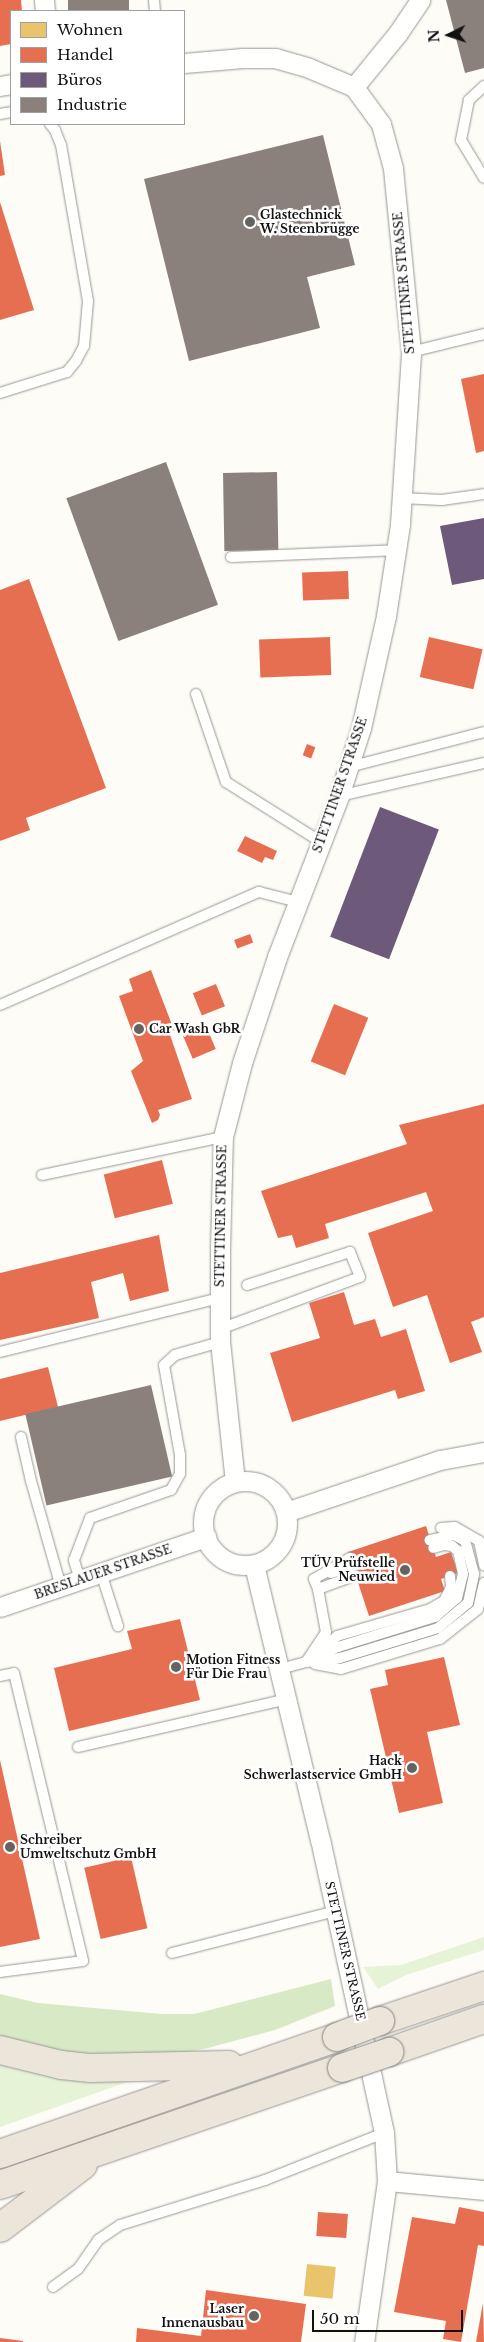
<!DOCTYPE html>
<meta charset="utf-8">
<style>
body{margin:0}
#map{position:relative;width:484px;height:2342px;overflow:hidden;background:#fdfcf7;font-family:"Libre Baskerville",serif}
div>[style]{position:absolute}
.green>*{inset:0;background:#e7f3d7}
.forest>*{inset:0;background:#d8eac5}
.homes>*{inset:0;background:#e9c46a;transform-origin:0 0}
.shops>*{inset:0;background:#e76f51;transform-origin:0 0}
.offices>*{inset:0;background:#6d597a;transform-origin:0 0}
.industry>*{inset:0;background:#8a817c;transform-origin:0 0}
.roads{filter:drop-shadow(0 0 1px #979795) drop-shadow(0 0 1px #979795)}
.service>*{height:10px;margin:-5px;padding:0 5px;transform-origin:5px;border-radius:5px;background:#fffffe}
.minor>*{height:19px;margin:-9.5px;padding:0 9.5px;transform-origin:9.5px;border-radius:9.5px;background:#fffffe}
.minor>.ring{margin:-9.5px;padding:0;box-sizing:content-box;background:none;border:19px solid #fffffe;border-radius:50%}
.trunk>*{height:28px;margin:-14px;padding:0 14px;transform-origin:14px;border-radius:14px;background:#ece5da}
.bridges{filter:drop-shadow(0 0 1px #858482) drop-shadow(0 0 1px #858482)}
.trunk-bridge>*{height:28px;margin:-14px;padding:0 14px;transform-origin:14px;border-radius:14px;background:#ece5da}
.dots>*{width:14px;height:14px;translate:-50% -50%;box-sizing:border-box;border:2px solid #fff;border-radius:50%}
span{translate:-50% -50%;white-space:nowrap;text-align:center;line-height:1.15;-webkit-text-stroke:5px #fff;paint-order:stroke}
.poi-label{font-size:12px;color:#111;font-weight:700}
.left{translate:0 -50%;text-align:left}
.right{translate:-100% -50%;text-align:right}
.street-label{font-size:12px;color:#111}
.legend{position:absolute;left:10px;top:10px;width:175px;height:115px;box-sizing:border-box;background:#fff;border:1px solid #a0a0a0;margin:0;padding:6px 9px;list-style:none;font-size:15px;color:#111}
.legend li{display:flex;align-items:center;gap:10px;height:25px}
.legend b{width:25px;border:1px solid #a0a0a0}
.north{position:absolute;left:424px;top:10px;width:50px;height:50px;-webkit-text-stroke:4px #fff;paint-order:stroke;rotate:266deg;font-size:14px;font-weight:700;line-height:20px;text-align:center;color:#111}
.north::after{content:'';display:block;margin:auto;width:18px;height:22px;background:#111;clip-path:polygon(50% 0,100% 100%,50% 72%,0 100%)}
.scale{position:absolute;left:312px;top:2310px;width:151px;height:22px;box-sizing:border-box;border:2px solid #111;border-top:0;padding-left:6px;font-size:15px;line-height:18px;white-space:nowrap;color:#111;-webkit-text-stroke:4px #fff;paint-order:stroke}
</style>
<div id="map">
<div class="green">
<div style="clip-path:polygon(484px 1937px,484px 1950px,406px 1975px,378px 1989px,363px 1967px,401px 1965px)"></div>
<div style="clip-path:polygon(0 2057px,150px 2074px,0 2127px)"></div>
</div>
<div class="forest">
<div style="clip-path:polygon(331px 1979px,335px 2006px,275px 2030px,208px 2048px,170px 2055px,127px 2056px,54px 2052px,0 2038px,0 1994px,38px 2003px,162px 2014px,194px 2014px)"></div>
</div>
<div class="homes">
<div style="left:307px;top:2264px;width:29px;height:32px;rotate:6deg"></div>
</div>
<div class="shops">
<div style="clip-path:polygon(0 0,21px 0,22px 11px,11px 11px,11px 44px,0 46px)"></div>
<div style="clip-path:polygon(0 141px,5px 175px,0 176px)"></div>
<div style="clip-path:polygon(0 202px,34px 310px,0 320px)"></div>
<div style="clip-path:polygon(484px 374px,484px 451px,476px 453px,461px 379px)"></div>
<div style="left:348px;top:571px;width:28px;height:46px;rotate:88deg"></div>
<div style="clip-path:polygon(29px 579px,106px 788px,26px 818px,30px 830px,0 841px,0 590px)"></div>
<div style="left:330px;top:637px;width:38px;height:71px;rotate:88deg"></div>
<div style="left:429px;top:637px;width:55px;height:41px;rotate:13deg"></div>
<div style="left:307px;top:744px;width:9px;height:12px;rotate:21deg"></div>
<div style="clip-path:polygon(245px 836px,277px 851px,273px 860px,265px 857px,262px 863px,237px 851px)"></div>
<div style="left:250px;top:934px;width:9px;height:17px;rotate:69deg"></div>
<div style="clip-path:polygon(151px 970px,174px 1030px,169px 1032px,192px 1099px,158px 1110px,160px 1115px,158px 1120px,152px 1123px,131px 1071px,143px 1061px,119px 996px,133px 991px,129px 979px)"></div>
<div style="left:216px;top:984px;width:24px;height:25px;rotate:68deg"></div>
<div style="left:334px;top:1004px;width:37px;height:62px;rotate:22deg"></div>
<div style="left:206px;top:1026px;width:25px;height:25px;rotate:67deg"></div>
<div style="clip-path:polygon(484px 1104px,484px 1317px,471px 1322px,482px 1352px,450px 1363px,427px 1295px,393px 1307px,368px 1233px,433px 1211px,426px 1192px,325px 1224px,329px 1238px,296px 1248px,292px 1235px,278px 1238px,261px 1191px,407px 1144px,399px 1125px)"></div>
<div style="left:162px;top:1160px;width:45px;height:60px;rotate:76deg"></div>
<div style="clip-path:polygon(159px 1235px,169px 1291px,130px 1301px,123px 1273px,91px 1282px,99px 1318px,0 1340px,0 1273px)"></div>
<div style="clip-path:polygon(344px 1292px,354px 1325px,375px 1319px,381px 1337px,406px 1329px,425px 1391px,398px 1399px,395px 1390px,292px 1422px,270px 1353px,320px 1338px,309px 1303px)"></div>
<div style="clip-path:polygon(48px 1367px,58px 1407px,0 1421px,0 1379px)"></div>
<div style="clip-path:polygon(426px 1526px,436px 1557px,451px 1552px,458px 1573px,441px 1579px,445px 1591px,369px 1616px,348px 1552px)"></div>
<div style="clip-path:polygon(180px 1619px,200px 1700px,69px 1731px,54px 1668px,132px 1649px,127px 1631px)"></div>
<div style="clip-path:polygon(444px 1657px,460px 1725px,427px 1732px,443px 1803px,399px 1813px,370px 1689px,388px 1685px,385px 1670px)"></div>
<div style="clip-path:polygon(0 1760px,40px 1939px,0 1947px)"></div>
<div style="left:131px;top:1857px;width:73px;height:48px;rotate:77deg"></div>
<div style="clip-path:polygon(459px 2207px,484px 2212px,484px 2246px,478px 2245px,461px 2342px,443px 2339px,446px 2321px,394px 2312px,412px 2217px,455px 2224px)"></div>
<div style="left:318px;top:2212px;width:30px;height:24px;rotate:4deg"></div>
<div style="clip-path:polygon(206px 2290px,306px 2304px,301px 2342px,136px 2342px,137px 2328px,201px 2336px)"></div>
<div style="clip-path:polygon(483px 2303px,484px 2342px,476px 2342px)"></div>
<div style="clip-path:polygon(0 2338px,23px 2341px,23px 2342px,0 2342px)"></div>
</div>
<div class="offices">
<div style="clip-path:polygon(484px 518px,484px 579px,452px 585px,440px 526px)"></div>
<div style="left:380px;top:807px;width:63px;height:139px;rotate:21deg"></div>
</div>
<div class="industry">
<div style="left:68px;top:0;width:61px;height:11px"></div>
<div style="clip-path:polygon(446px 0,484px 0,484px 68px,465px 73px)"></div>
<div style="clip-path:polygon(323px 135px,355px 265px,307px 277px,320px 328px,189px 361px,144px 179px)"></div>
<div style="left:166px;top:462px;width:152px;height:106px;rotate:70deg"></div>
<div style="left:277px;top:472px;width:78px;height:54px;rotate:89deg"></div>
<div style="left:151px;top:1385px;width:94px;height:129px;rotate:77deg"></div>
</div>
<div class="roads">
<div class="service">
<div style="left:154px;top:0;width:11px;rotate:85deg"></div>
<div style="left:484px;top:86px;width:21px;rotate:137deg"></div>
<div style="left:469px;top:100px;width:41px;rotate:101.3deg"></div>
<div style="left:461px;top:140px;width:44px;rotate:58.8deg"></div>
<div style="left:0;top:114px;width:11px;rotate:-10deg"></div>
<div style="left:411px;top:352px;width:75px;rotate:-13.9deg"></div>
<div style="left:0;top:393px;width:70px;rotate:-17.4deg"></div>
<div style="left:67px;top:372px;width:14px;rotate:-51deg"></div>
<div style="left:76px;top:361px;width:17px;rotate:-62deg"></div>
<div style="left:84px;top:346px;width:45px;rotate:-84.9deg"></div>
<div style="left:88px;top:301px;width:158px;rotate:-99.8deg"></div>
<div style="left:61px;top:145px;width:16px;rotate:-112deg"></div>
<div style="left:55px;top:130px;width:8px;rotate:-130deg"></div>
<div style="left:401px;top:498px;width:41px;rotate:2.8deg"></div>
<div style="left:442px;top:500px;width:42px;rotate:-8.1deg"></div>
<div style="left:231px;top:557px;width:164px;rotate:-2.4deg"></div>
<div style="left:196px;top:694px;width:93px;rotate:71.2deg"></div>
<div style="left:226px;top:782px;width:112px;rotate:32.3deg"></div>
<div style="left:349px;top:767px;width:139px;rotate:-14.5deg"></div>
<div style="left:339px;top:796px;width:149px;rotate:-12.8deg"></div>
<div style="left:0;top:1005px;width:283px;rotate:-23.6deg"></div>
<div style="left:259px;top:892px;width:40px;rotate:14.4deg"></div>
<div style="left:42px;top:1175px;width:185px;rotate:-11.9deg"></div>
<div style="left:220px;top:1329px;width:149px;rotate:-20.4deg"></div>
<div style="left:360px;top:1277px;width:27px;rotate:-112deg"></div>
<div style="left:350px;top:1252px;width:108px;rotate:162.2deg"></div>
<div style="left:0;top:1352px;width:227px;rotate:-13.8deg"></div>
<div style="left:21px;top:1437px;width:45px;rotate:77.2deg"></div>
<div style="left:31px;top:1481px;width:110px;rotate:74.2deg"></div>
<div style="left:441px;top:1528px;width:14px;rotate:-4deg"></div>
<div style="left:455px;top:1527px;width:28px;rotate:30deg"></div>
<div style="left:479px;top:1541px;width:25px;rotate:78deg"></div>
<div style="left:101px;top:1573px;width:56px;rotate:72.2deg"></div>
<div style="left:331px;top:1573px;width:23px;rotate:-18deg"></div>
<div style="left:314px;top:1579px;width:42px;rotate:-30.3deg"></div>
<div style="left:80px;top:1580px;width:21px;rotate:-107deg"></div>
<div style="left:74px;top:1560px;width:45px;rotate:-69.1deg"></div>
<div style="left:90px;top:1518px;width:86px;rotate:-19.1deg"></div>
<div style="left:171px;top:1490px;width:18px;rotate:-61deg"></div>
<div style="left:180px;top:1474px;width:19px;rotate:-90deg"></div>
<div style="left:180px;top:1455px;width:91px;rotate:-100.1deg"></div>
<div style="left:164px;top:1365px;width:15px;rotate:-42deg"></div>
<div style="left:175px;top:1355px;width:47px;rotate:-16.1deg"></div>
<div style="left:318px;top:1589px;width:40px;rotate:-20.2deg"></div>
<div style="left:317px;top:1653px;width:26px;rotate:-40deg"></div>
<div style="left:337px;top:1636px;width:97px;rotate:-16.2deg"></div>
<div style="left:430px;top:1609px;width:16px;rotate:-30deg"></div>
<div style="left:444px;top:1601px;width:16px;rotate:-63deg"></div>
<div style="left:451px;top:1587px;width:11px;rotate:-95deg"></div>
<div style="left:314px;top:1658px;width:26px;rotate:-25deg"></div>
<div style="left:338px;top:1647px;width:102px;rotate:-17.2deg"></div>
<div style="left:435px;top:1617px;width:29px;rotate:-41deg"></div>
<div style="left:457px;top:1598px;width:25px;rotate:-76deg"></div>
<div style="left:463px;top:1574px;width:24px;rotate:-102deg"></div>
<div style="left:458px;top:1551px;width:8px;rotate:-140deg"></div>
<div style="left:452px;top:1546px;width:8px;rotate:-173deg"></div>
<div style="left:444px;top:1545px;width:11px;rotate:165deg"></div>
<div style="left:306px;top:1662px;width:34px;rotate:-7deg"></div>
<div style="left:340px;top:1658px;width:102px;rotate:-17deg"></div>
<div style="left:438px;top:1628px;width:39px;rotate:-40deg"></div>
<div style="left:468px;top:1603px;width:30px;rotate:-78deg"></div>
<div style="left:474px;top:1574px;width:34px;rotate:-105deg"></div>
<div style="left:465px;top:1541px;width:13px;rotate:-151deg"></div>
<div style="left:454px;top:1535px;width:25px;rotate:168deg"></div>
<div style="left:315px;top:1664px;width:26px;rotate:11deg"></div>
<div style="left:341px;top:1669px;width:103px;rotate:-16.9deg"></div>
<div style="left:440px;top:1639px;width:48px;rotate:-38.3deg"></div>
<div style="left:478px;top:1609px;width:27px;rotate:-77deg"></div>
<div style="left:280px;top:1669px;width:27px;rotate:-15deg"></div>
<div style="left:306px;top:1662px;width:36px;rotate:-56deg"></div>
<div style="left:326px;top:1632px;width:44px;rotate:-100.5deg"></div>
<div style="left:318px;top:1589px;width:11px;rotate:-112deg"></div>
<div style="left:0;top:1676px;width:14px;rotate:-12deg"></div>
<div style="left:14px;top:1673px;width:296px;rotate:76.5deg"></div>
<div style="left:83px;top:1961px;width:84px;rotate:172.5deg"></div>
<div style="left:78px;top:1747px;width:214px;rotate:-12.9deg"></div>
<div style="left:172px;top:1953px;width:169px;rotate:-14.4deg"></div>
<div style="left:53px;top:2287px;width:31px;rotate:-36deg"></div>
<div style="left:78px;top:2269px;width:35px;rotate:-55deg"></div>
<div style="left:98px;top:2240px;width:27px;rotate:-34deg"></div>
<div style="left:120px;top:2225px;width:152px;rotate:-17.2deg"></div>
<div style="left:265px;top:2180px;width:128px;rotate:-21.6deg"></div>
</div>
<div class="minor">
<div style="left:44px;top:0;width:11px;rotate:85deg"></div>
<div style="left:184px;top:63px;width:59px;rotate:-4.8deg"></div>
<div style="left:243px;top:58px;width:32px"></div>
<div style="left:275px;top:58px;width:35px;rotate:16deg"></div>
<div style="left:309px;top:68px;width:49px;rotate:22.9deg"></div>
<div style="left:0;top:86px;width:11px;rotate:-10deg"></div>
<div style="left:354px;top:87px;width:70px;rotate:-50.8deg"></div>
<div style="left:398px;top:33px;width:40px;rotate:-56deg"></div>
<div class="ring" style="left:203px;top:1481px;width:65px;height:65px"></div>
<div style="left:235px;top:1482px;width:141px;rotate:-96.1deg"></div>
<div style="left:220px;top:1342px;width:93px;rotate:-90deg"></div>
<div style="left:220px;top:1249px;width:112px;rotate:-88.5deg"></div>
<div style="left:223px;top:1137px;width:76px;rotate:-75.6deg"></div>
<div style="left:242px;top:1063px;width:112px;rotate:-71.7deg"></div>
<div style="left:277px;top:957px;width:173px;rotate:-68.9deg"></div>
<div style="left:339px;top:796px;width:71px;rotate:-72.1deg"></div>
<div style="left:361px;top:728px;width:115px;rotate:-77.4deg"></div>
<div style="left:386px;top:616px;width:93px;rotate:-81.3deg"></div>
<div style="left:400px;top:524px;width:172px;rotate:-86.3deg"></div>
<div style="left:411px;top:352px;width:185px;rotate:-95.6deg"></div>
<div style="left:393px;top:168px;width:46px;rotate:-105.3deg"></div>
<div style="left:381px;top:124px;width:46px;rotate:-126.1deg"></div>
<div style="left:286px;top:1512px;width:163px;rotate:-18.7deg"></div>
<div style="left:440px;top:1460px;width:45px;rotate:-10.3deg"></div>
<div style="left:254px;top:1565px;width:282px;rotate:76.5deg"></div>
<div style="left:320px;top:1839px;width:301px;rotate:77.7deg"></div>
<div style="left:384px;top:2133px;width:48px;rotate:86.4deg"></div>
<div style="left:387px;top:2181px;width:163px;rotate:98.1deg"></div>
<div style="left:0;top:1607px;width:218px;rotate:-18.8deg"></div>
<div style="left:387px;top:2181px;width:97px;rotate:5.3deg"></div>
</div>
<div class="trunk">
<div style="left:380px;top:2021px;width:110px;rotate:-18.6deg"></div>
<div style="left:0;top:2050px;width:63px;rotate:13.8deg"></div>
<div style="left:61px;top:2065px;width:30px;rotate:6deg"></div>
<div style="left:91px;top:2068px;width:138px;rotate:-1.2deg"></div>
<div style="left:389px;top:2052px;width:101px;rotate:-19.2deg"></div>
<div style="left:0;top:2154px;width:357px;rotate:-19.1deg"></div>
<div style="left:0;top:2185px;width:361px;rotate:-18.9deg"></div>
<div style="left:0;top:2228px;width:104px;rotate:-37.2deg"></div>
</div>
</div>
<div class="bridges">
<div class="trunk-bridge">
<div style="left:337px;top:2037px;width:46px;rotate:-20.4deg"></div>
<div style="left:342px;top:2068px;width:50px;rotate:-18.8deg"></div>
</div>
</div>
<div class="dots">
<div style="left:250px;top:222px;background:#646362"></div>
<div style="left:139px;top:1029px;background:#646362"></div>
<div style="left:405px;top:1570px;background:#646362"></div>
<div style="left:176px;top:1667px;background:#646362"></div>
<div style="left:412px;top:1768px;background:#646362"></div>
<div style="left:10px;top:1847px;background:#646362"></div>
<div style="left:254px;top:2316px;background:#646362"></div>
</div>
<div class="poi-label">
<span class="left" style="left:260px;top:222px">Glastechnick<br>W. Steenbrügge</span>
<span class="left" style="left:149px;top:1029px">Car Wash GbR</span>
<span class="right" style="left:395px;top:1570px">TÜV Prüfstelle<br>Neuwied</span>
<span class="left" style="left:186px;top:1667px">Motion Fitness<br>Für Die Frau</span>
<span class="right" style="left:402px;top:1768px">Hack<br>Schwerlastservice GmbH</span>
<span class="left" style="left:20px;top:1847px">Schreiber<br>Umweltschutz GmbH</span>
<span class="right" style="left:244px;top:2316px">Laser<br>Innenausbau</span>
</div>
<div class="street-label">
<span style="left:404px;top:283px;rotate:-95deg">STETTINER STRASSE</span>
<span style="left:340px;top:785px;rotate:-71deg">STETTINER STRASSE</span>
<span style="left:221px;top:1216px;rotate:-89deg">STETTINER STRASSE</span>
<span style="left:103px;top:1572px;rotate:-19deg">BRESLAUER STRASSE</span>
<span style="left:345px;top:1951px;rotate:77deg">STETTINER STRASSE</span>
</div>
<ul class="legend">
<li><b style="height:14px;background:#e9c46a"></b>Wohnen</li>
<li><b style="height:14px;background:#e76f51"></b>Handel</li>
<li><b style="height:14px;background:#6d597a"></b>Büros</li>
<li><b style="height:14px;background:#8a817c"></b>Industrie</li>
</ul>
<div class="north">N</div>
<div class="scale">50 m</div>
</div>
